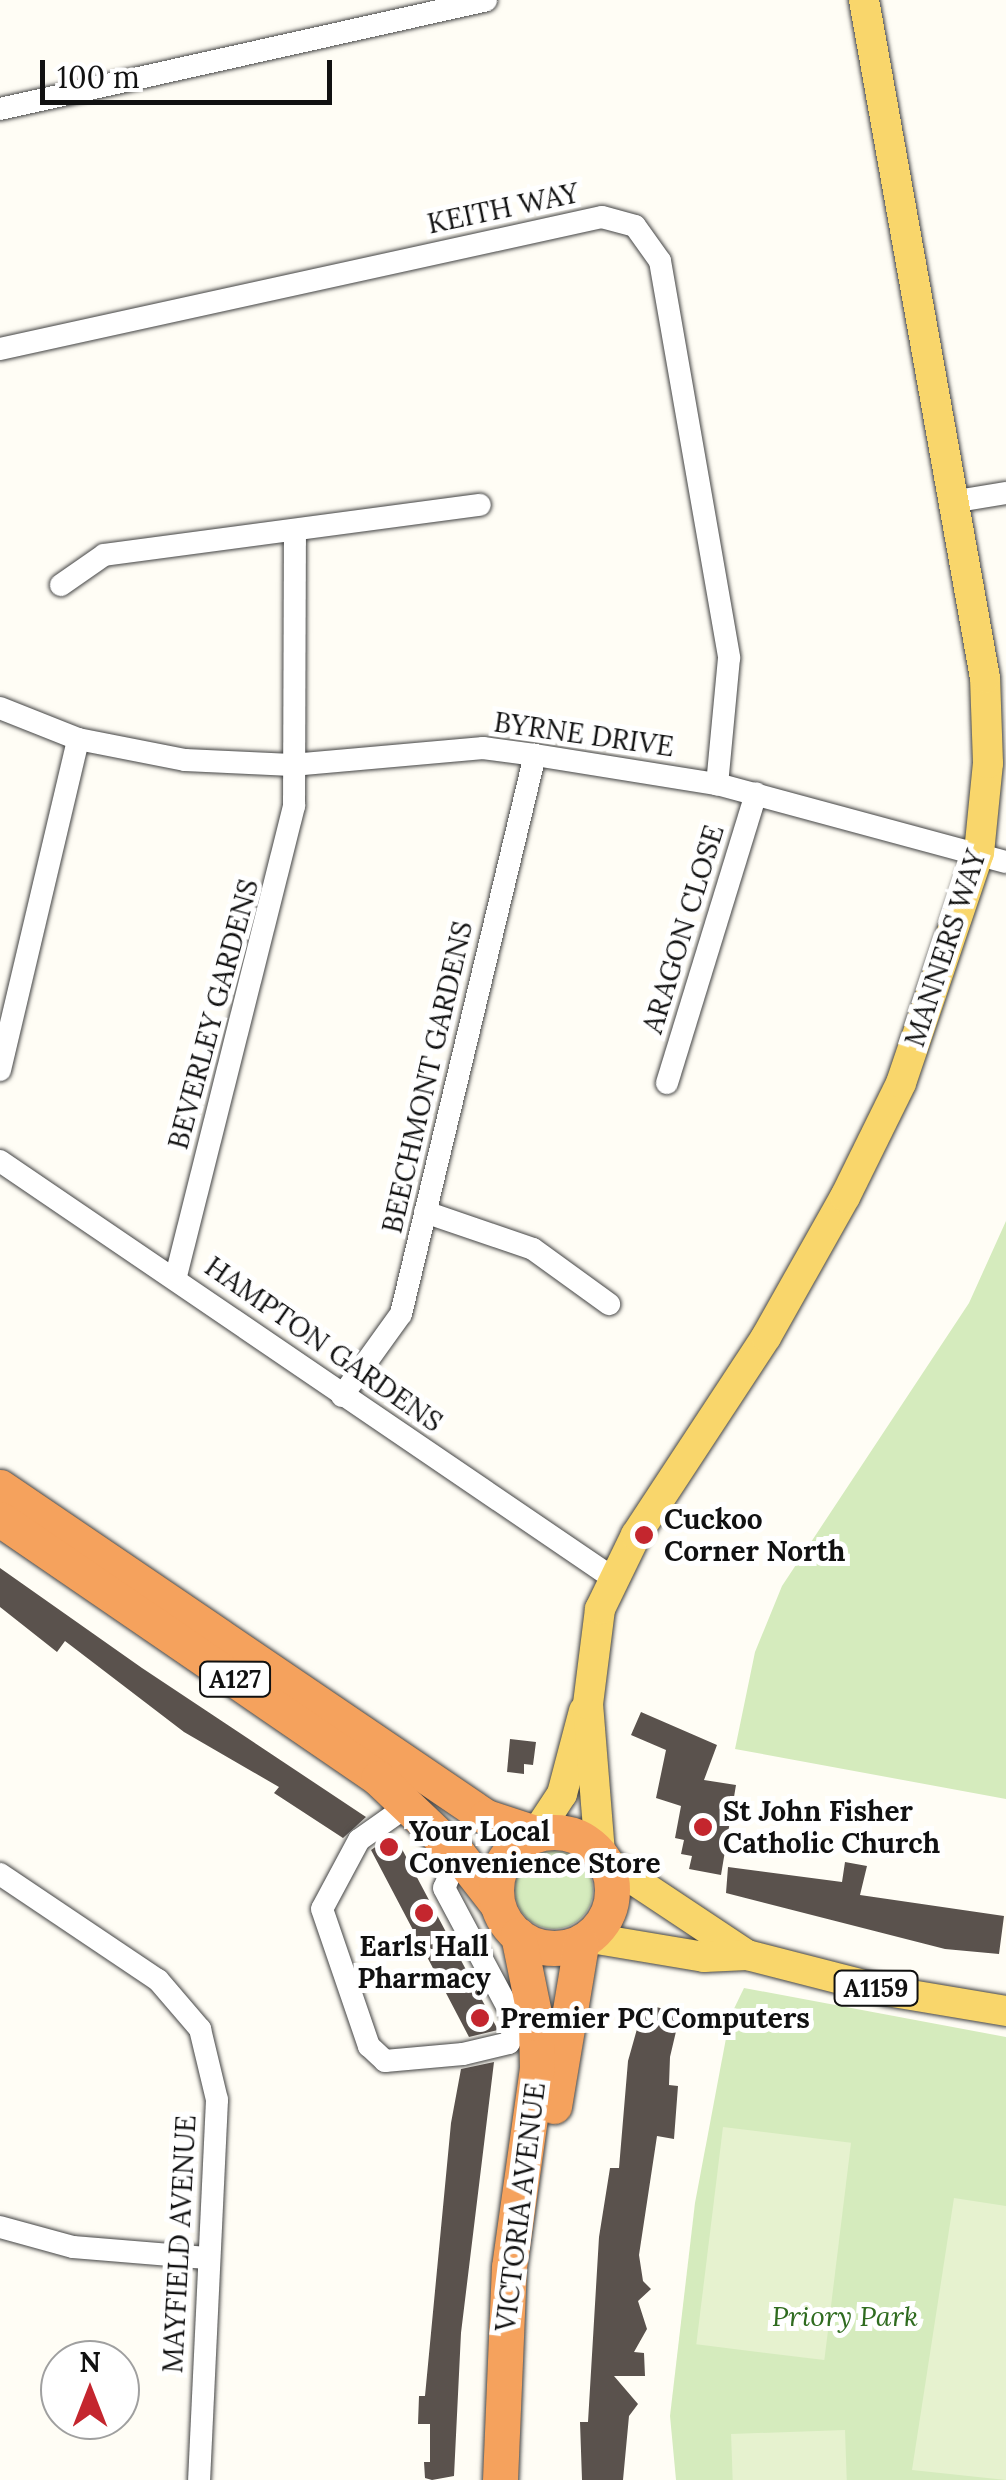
<!DOCTYPE html>
<style>
body{margin:0}
#map{position:relative;width:1006px;height:2480px;overflow:hidden;background:#fffdf5;font-family:Lora,serif}
div>[style]{position:absolute}
.green>*{inset:0;background:#d5ebbd}
.round{border-radius:50%}
.pitch>*{inset:0;background:#e6f2cf;transform-origin:0 0}
.building>*{inset:0;background:#5a524d}
.roads{filter:drop-shadow(0 0 2px #444) drop-shadow(0 0 2px #444)}
.minor>*{height:22px;margin:-11px;padding:0 11px;transform-origin:11px;border-radius:11px;background:#fff}
.major>*{height:30px;margin:-15px;padding:0 15px;transform-origin:15px;border-radius:15px;background:#f9d66b}
.highway>*{height:35px;margin:-17.5px;padding:0 17.5px;transform-origin:17.5px;border-radius:17.5px;background:#f5a25d}
.highway>.ring{margin:-17.5px;padding:0;box-sizing:content-box;background:none;border:35px solid #f5a25d;border-radius:50%}
.dots>*{width:28px;height:28px;translate:-50% -50%;box-sizing:border-box;border:5px solid #fff;border-radius:50%}
span{translate:-50% -50%;white-space:nowrap;text-align:center;line-height:1.15;-webkit-text-stroke:10px #fff;paint-order:stroke}
.shield-label span{padding:2px 8px;background:#fff;border:2px solid;border-radius:8px;-webkit-text-stroke-width:0}
.shield-label{font-size:25px;color:#111;font-weight:700}
.street-label{font-size:28px;color:#111}
.poi-label{font-size:28px;color:#111;font-weight:700}
.left{translate:0 -50%;text-align:left}
.park-label{font-size:28px;color:#2f6b1f;font-style:italic}
.north{position:absolute;left:40px;top:2340px;width:100px;height:100px;box-sizing:border-box;background:#fff;border:2px solid #a0a0a0;border-radius:50%;rotate:0deg;font-size:28px;font-weight:700;line-height:40px;text-align:center;color:#111}
.north::after{content:'';display:block;margin:auto;width:35px;height:45px;background:#c4262e;clip-path:polygon(50% 0,100% 100%,50% 72%,0 100%)}
.scale{position:absolute;left:40px;top:60px;width:292px;height:45px;box-sizing:border-box;border:5px solid #111;border-top:0;padding-left:12px;font-size:30px;line-height:35px;white-space:nowrap;color:#111;-webkit-text-stroke:8px #fff;paint-order:stroke}
</style>
<div id="map">
<div class="green">
<div style="clip-path:polygon(1006px 1221px,1006px 1799px,735px 1749px,755px 1652px,782px 1586px,969px 1303px)"></div>
<div class="round" style="left:515px;top:1851px;width:78px;height:78px"></div>
<div style="clip-path:polygon(744px 1988px,1006px 2037px,1006px 2480px,676px 2480px,670px 2416px,695px 2203px,730px 2017px)"></div>
</div>
<div class="pitch">
<div style="left:723px;top:2127px;width:129px;height:219px;rotate:7deg"></div>
<div style="clip-path:polygon(954px 2198px,1006px 2206px,1006px 2480px,912px 2470px)"></div>
<div style="left:845px;top:2430px;width:50px;height:114px;rotate:88deg"></div>
</div>
<div class="building">
<div style="clip-path:polygon(0 1568px,142px 1668px,366px 1817px,343px 1838px,274px 1793px,279px 1787px,184px 1732px,65px 1641px,57px 1652px,0 1607px)"></div>
<div style="clip-path:polygon(641px 1712px,717px 1745px,704px 1780px,736px 1785px,721px 1875px,689px 1869px,692px 1856px,681px 1854px,684px 1840px,675px 1838px,681px 1806px,656px 1798px,666px 1750px,631px 1735px)"></div>
<div style="clip-path:polygon(510px 1739px,536px 1742px,533px 1765px,524px 1764px,524px 1774px,507px 1772px)"></div>
<div style="clip-path:polygon(394px 1834px,412px 1868px,498px 2030px,469px 2037px,413px 1930px,371px 1850px)"></div>
<div style="clip-path:polygon(845px 1862px,867px 1866px,860px 1895px,1004px 1916px,999px 1954px,945px 1949px,726px 1893px,728px 1867px,842px 1882px)"></div>
<div style="clip-path:polygon(644px 2004px,676px 2012px,678px 2023px,670px 2057px,669px 2085px,678px 2086px,674px 2139px,657px 2136px,639px 2255px,643px 2281px,651px 2289px,638px 2301px,647px 2329px,634px 2352px,644px 2353px,645px 2376px,614px 2376px,638px 2404px,629px 2416px,623px 2480px,582px 2480px,580px 2422px,588px 2422px,599px 2237px,610px 2168px,619px 2168px,628px 2061px)"></div>
<div style="clip-path:polygon(494px 2062px,461px 2333px,454px 2476px,432px 2480px,425px 2478px,424px 2462px,430px 2462px,430px 2424px,418px 2424px,419px 2396px,425px 2396px,451px 2123px,461px 2069px)"></div>
</div>
<div class="roads">
<div class="minor">
<div style="left:0;top:109px;width:498px;rotate:-12.6deg"></div>
<div style="left:0;top:349px;width:616px;rotate:-12.37deg"></div>
<div style="left:602px;top:217px;width:34px;rotate:15deg"></div>
<div style="left:635px;top:226px;width:43px;rotate:54.5deg"></div>
<div style="left:660px;top:261px;width:403px;rotate:80.1deg"></div>
<div style="left:729px;top:658px;width:127px;rotate:95.4deg"></div>
<div style="left:957px;top:501px;width:50px;rotate:-9.3deg"></div>
<div style="left:61px;top:585px;width:52px;rotate:-34.9deg"></div>
<div style="left:104px;top:555px;width:379px;rotate:-7.6deg"></div>
<div style="left:0;top:708px;width:84px;rotate:21.7deg"></div>
<div style="left:78px;top:739px;width:109px;rotate:11.1deg"></div>
<div style="left:185px;top:760px;width:107px;rotate:2.7deg"></div>
<div style="left:292px;top:765px;width:192px;rotate:-5.1deg"></div>
<div style="left:483px;top:748px;width:52px;rotate:7.7deg"></div>
<div style="left:535px;top:755px;width:184px;rotate:9.1deg"></div>
<div style="left:717px;top:784px;width:299px;rotate:15.1deg"></div>
<div style="left:0;top:1070px;width:340px;rotate:-76.7deg"></div>
<div style="left:667px;top:1083px;width:303px;rotate:-72.9deg"></div>
<div style="left:0;top:1161px;width:741px;rotate:34.23deg"></div>
<div style="left:425px;top:1212px;width:114px;rotate:18.9deg"></div>
<div style="left:533px;top:1249px;width:94px;rotate:35.9deg"></div>
<div style="left:176px;top:1276px;width:485px;rotate:-75.9deg"></div>
<div style="left:294px;top:806px;width:273px;rotate:-89.8deg"></div>
<div style="left:342px;top:1396px;width:101px;rotate:-54.3deg"></div>
<div style="left:401px;top:1314px;width:575px;rotate:-76.52deg"></div>
<div style="left:410px;top:1804px;width:62px;rotate:144.8deg"></div>
<div style="left:359px;top:1840px;width:78px;rotate:118.2deg"></div>
<div style="left:322px;top:1909px;width:145px;rotate:71.1deg"></div>
<div style="left:369px;top:2046px;width:22px;rotate:43deg"></div>
<div style="left:385px;top:2061px;width:78px;rotate:-5.1deg"></div>
<div style="left:463px;top:2054px;width:47px;rotate:-13.4deg"></div>
<div style="left:509px;top:2043px;width:20px;rotate:-66deg"></div>
<div style="left:458px;top:1854px;width:37px;rotate:112deg"></div>
<div style="left:444px;top:1888px;width:155px;rotate:61.9deg"></div>
<div style="left:0;top:1874px;width:190px;rotate:33.9deg"></div>
<div style="left:158px;top:1980px;width:65px;rotate:49.4deg"></div>
<div style="left:200px;top:2029px;width:73px;rotate:76.5deg"></div>
<div style="left:217px;top:2100px;width:380px;rotate:92.7deg"></div>
<div style="left:0;top:2227px;width:76px;rotate:15.3deg"></div>
<div style="left:73px;top:2247px;width:134px;rotate:4.7deg"></div>
</div>
<div class="major">
<div style="left:537px;top:1832px;width:45px;rotate:-56.7deg"></div>
<div style="left:562px;top:1794px;width:86px;rotate:-75.2deg"></div>
<div style="left:600px;top:1853px;width:149px;rotate:-94.6deg"></div>
<div style="left:588px;top:1704px;width:96px;rotate:-82.8deg"></div>
<div style="left:600px;top:1609px;width:82px;rotate:-64.1deg"></div>
<div style="left:636px;top:1535px;width:237px;rotate:-56.7deg"></div>
<div style="left:766px;top:1337px;width:161px;rotate:-60.6deg"></div>
<div style="left:845px;top:1197px;width:127px;rotate:-63.8deg"></div>
<div style="left:901px;top:1083px;width:243px;rotate:-71.3deg"></div>
<div style="left:979px;top:853px;width:90px;rotate:-84.3deg"></div>
<div style="left:988px;top:763px;width:85px;rotate:-92deg"></div>
<div style="left:985px;top:678px;width:689px;rotate:-100.12deg"></div>
<div style="left:604px;top:1860px;width:172px;rotate:33.6deg"></div>
<div style="left:747px;top:1955px;width:145px;rotate:14.4deg"></div>
<div style="left:887px;top:1991px;width:121px;rotate:9.5deg"></div>
<div style="left:591px;top:1938px;width:115px;rotate:9.5deg"></div>
<div style="left:704px;top:1957px;width:43px;rotate:-2.7deg"></div>
</div>
<div class="highway">
<div style="left:0;top:1487px;width:587px;rotate:34.18deg"></div>
<div style="left:486px;top:1817px;width:48px;rotate:18.1deg"></div>
<div style="left:0;top:1519px;width:458px;rotate:34.4deg"></div>
<div style="left:378px;top:1778px;width:110px;rotate:43.5deg"></div>
<div style="left:458px;top:1854px;width:63px;rotate:52deg"></div>
<div class="ring" style="left:496px;top:1832px;width:81px;height:81px"></div>
<div style="left:554px;top:2106px;width:164px;rotate:-80.5deg"></div>
<div style="left:500px;top:2480px;width:213px;rotate:-87.6deg"></div>
<div style="left:509px;top:2267px;width:200px;rotate:-82deg"></div>
<div style="left:537px;top:2069px;width:46px;rotate:-91.2deg"></div>
<div style="left:536px;top:2023px;width:90px;rotate:-101.6deg"></div>
</div>
</div>
<div class="dots">
<div style="left:644px;top:1535px;background:#c4262e"></div>
<div style="left:703px;top:1827px;background:#c4262e"></div>
<div style="left:389px;top:1847px;background:#c4262e"></div>
<div style="left:424px;top:1913px;background:#c4262e"></div>
<div style="left:480px;top:2018px;background:#c4262e"></div>
</div>
<div class="shield-label">
<span style="left:235px;top:1679px">A127</span>
<span style="left:876px;top:1988px">A1159</span>
</div>
<div class="street-label">
<span style="left:503px;top:208px;rotate:-12deg">KEITH WAY</span>
<span style="left:584px;top:734px;rotate:8deg">BYRNE DRIVE</span>
<span style="left:683px;top:929px;rotate:-73deg">ARAGON CLOSE</span>
<span style="left:945px;top:948px;rotate:-72deg">MANNERS WAY</span>
<span style="left:213px;top:1014px;rotate:-75deg">BEVERLEY GARDENS</span>
<span style="left:427px;top:1077px;rotate:-77deg">BEECHMONT GARDENS</span>
<span style="left:324px;top:1344px;rotate:35deg">HAMPTON GARDENS</span>
<span style="left:520px;top:2207px;rotate:-83deg">VICTORIA AVENUE</span>
<span style="left:179px;top:2244px;rotate:-87deg">MAYFIELD AVENUE</span>
</div>
<div class="poi-label">
<span class="left" style="left:664px;top:1535px">Cuckoo<br>Corner North</span>
<span class="left" style="left:723px;top:1827px">St John Fisher<br>Catholic Church</span>
<span class="left" style="left:409px;top:1847px">Your Local<br>Convenience Store</span>
<span style="left:424px;top:1962px">Earls Hall<br>Pharmacy</span>
<span class="left" style="left:500px;top:2018px">Premier PC Computers</span>
</div>
<div class="park-label">
<span style="left:845px;top:2316px">Priory Park</span>
</div>
<div class="north">N</div>
<div class="scale">100 m</div>
</div>
